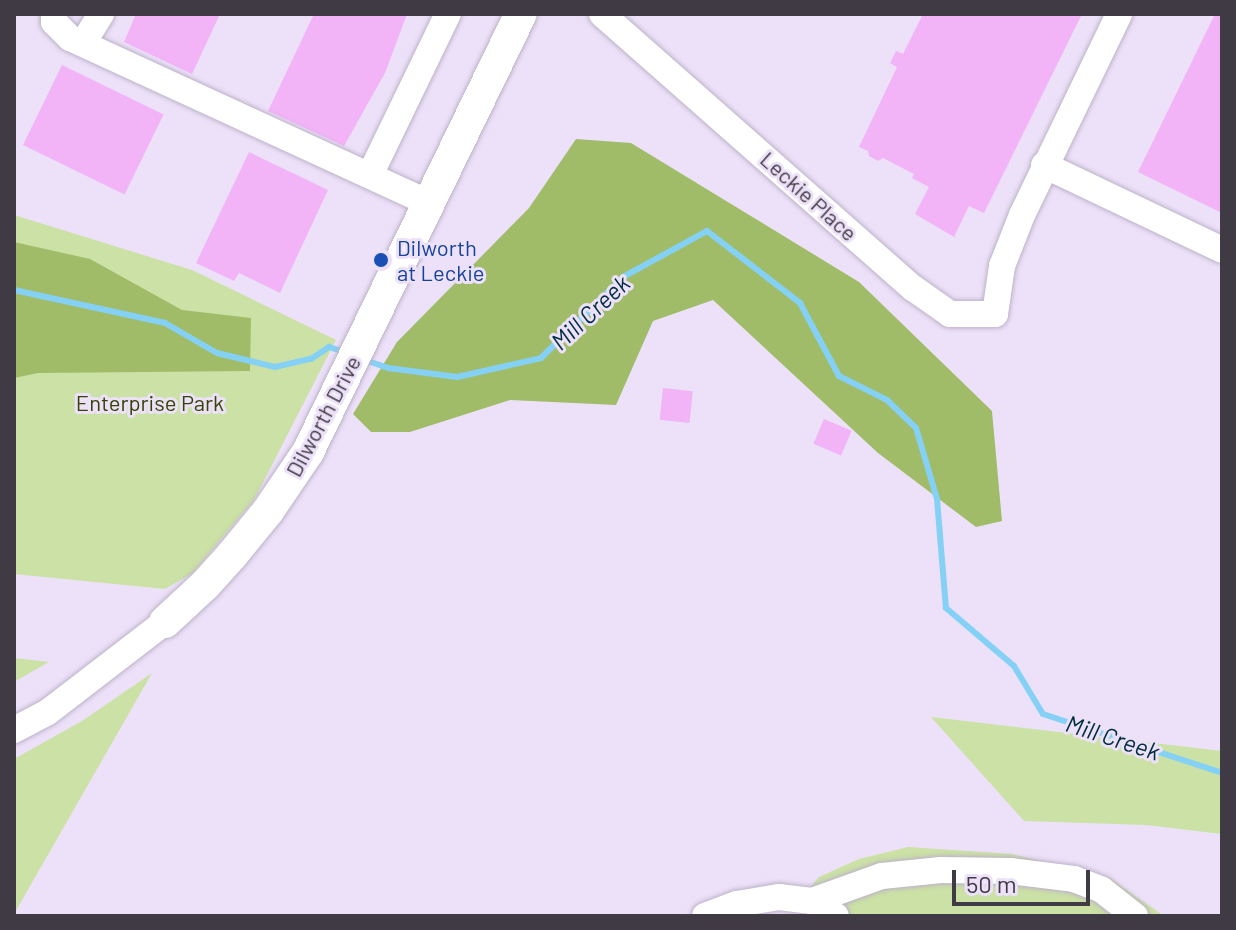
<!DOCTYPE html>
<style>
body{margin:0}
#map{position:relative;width:1236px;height:930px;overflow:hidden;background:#ece1f8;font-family:Barlow,sans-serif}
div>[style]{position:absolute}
.green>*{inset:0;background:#cbe1a5}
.forest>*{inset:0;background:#a0bc69}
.stream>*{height:6px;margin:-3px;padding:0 3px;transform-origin:3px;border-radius:3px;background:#85d1f6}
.building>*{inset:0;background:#f2b3f7;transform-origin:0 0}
.roads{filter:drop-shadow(0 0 2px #bdb2c9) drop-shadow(0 0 2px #bdb2c9)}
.minor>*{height:26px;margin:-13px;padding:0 13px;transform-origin:13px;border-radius:13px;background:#fff}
.major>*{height:32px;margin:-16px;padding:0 16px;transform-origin:16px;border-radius:16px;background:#fff}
.dots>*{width:22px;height:22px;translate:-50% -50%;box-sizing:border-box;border:4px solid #ece1f8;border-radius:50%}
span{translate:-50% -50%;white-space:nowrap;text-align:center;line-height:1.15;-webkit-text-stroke:6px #ece1f8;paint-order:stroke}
.street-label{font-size:22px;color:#3f3a43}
.transit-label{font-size:22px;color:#164399}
.left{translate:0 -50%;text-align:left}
.park-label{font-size:22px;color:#334404}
.water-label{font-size:24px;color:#002e40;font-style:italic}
.frame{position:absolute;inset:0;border:16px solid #3f3a43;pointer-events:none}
.scale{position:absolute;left:952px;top:870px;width:138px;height:36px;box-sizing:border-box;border:4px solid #3f3a43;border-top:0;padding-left:10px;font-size:24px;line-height:28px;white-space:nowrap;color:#3f3a43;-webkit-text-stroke:6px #ece1f8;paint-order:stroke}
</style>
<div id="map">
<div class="green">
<div style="clip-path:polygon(14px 215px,192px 270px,336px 340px,254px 500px,193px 573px,165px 589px,14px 574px)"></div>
<div style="clip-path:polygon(14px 658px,49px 662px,14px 682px)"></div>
<div style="clip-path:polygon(152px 673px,14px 914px,14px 759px,82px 721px)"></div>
<div style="clip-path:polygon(931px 717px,1222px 751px,1222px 834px,1146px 825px,1024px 821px)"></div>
<div style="clip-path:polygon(908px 847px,1012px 854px,1110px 878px,1164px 916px,806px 916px,807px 891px,819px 877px,859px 859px)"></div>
</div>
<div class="forest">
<div style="clip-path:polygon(576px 139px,631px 143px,859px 282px,992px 411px,1002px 521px,976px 527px,878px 453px,713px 300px,653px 321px,616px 405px,510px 400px,410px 432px,371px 432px,353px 414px,397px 342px,529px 208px)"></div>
<div style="clip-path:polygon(14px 242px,90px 259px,182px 310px,251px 318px,250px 371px,38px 373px,14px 378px)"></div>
</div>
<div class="stream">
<div style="left:14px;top:290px;width:155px;rotate:12.3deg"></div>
<div style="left:165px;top:323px;width:60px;rotate:30deg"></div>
<div style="left:217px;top:353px;width:60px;rotate:13.6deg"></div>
<div style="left:275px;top:367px;width:37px;rotate:-13deg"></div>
<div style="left:311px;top:359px;width:22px;rotate:-34deg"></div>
<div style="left:329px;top:347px;width:16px;rotate:18deg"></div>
<div style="left:362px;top:359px;width:28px;rotate:19deg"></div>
<div style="left:388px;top:368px;width:70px;rotate:7.4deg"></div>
<div style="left:457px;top:377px;width:86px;rotate:-12.7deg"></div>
<div style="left:541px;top:358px;width:115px;rotate:-44.6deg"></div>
<div style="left:623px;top:277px;width:96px;rotate:-28.7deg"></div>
<div style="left:707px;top:231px;width:118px;rotate:37.7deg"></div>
<div style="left:800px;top:303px;width:83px;rotate:61.9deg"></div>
<div style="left:839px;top:376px;width:54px;rotate:26.6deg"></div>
<div style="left:887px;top:400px;width:40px;rotate:44deg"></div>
<div style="left:916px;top:428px;width:74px;rotate:73.5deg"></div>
<div style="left:937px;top:499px;width:109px;rotate:85.3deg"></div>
<div style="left:946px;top:608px;width:89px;rotate:40.5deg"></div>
<div style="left:1014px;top:666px;width:56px;rotate:58.9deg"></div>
<div style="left:1043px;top:714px;width:188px;rotate:18.2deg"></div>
</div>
<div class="building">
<div style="clip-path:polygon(136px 14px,220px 14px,192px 74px,124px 42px)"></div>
<div style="clip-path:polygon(314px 14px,407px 14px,385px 73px,344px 146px,268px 111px)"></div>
<div style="clip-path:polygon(923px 14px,1082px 14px,984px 213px,969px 206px,954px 237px,915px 214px,929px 187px,912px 178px,914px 174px,883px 158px,878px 161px,869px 156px,868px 151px,859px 147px,897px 67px,890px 63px,896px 51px,903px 54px)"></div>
<div style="clip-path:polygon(1215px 14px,1222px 14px,1222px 213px,1138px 172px)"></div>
<div style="left:62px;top:65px;width:113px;height:89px;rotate:26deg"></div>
<div style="clip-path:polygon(249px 152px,328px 190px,280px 293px,239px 273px,234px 281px,196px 263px)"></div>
<div style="left:663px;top:388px;width:30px;height:32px;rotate:6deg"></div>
<div style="left:824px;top:419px;width:30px;height:27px;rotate:23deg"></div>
</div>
<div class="roads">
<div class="minor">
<div style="left:54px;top:14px;width:8px;rotate:90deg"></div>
<div style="left:54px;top:22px;width:23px;rotate:45deg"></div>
<div style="left:70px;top:38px;width:395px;rotate:24.7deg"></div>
<div style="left:602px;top:14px;width:414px;rotate:41.4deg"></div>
<div style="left:913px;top:288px;width:45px;rotate:35.1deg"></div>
<div style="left:950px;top:314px;width:45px"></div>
<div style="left:995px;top:314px;width:49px;rotate:-81.7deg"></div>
<div style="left:1002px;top:266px;width:55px;rotate:-68.6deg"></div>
<div style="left:1022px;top:215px;width:223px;rotate:-64.2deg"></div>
<div style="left:83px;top:43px;width:34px;rotate:-58deg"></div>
<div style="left:1044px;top:165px;width:197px;rotate:25.5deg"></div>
<div style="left:370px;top:175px;width:179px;rotate:-64.2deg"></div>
<div style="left:14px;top:730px;width:38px;rotate:-28deg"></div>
<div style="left:48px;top:712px;width:148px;rotate:-37.6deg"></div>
<div style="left:812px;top:901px;width:74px;rotate:-19.7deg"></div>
<div style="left:882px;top:876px;width:59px;rotate:-5.8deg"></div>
<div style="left:941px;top:870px;width:69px;rotate:0.8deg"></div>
<div style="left:1010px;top:871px;width:64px;rotate:7.1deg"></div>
<div style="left:1074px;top:879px;width:30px;rotate:21deg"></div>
<div style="left:1102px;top:890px;width:42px;rotate:38.2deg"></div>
<div style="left:705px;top:916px;width:34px;rotate:-21deg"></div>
<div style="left:737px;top:904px;width:43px;rotate:-9.5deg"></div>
<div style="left:779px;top:897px;width:33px;rotate:7deg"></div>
<div style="left:812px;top:901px;width:28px;rotate:32deg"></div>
</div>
<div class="major">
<div style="left:165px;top:622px;width:54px;rotate:-42.8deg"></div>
<div style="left:205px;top:585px;width:40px;rotate:-48deg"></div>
<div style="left:232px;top:555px;width:57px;rotate:-50.7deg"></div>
<div style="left:268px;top:511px;width:71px;rotate:-55.9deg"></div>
<div style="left:308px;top:452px;width:487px;rotate:-64.1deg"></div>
</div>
</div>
<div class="dots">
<div style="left:381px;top:260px;background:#1a4fb4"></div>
</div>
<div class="street-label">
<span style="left:809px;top:196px;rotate:42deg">Leckie Place</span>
<span style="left:323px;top:416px;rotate:-62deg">Dilworth Drive</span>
</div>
<div class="transit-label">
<span class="left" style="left:397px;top:260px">Dilworth<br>at Leckie</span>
</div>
<div class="park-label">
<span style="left:150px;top:403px">Enterprise Park</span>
</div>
<div class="water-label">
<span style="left:590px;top:312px;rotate:-43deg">Mill Creek</span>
<span style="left:1113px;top:737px;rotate:18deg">Mill Creek</span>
</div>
<div class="frame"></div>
<div class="scale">50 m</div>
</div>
